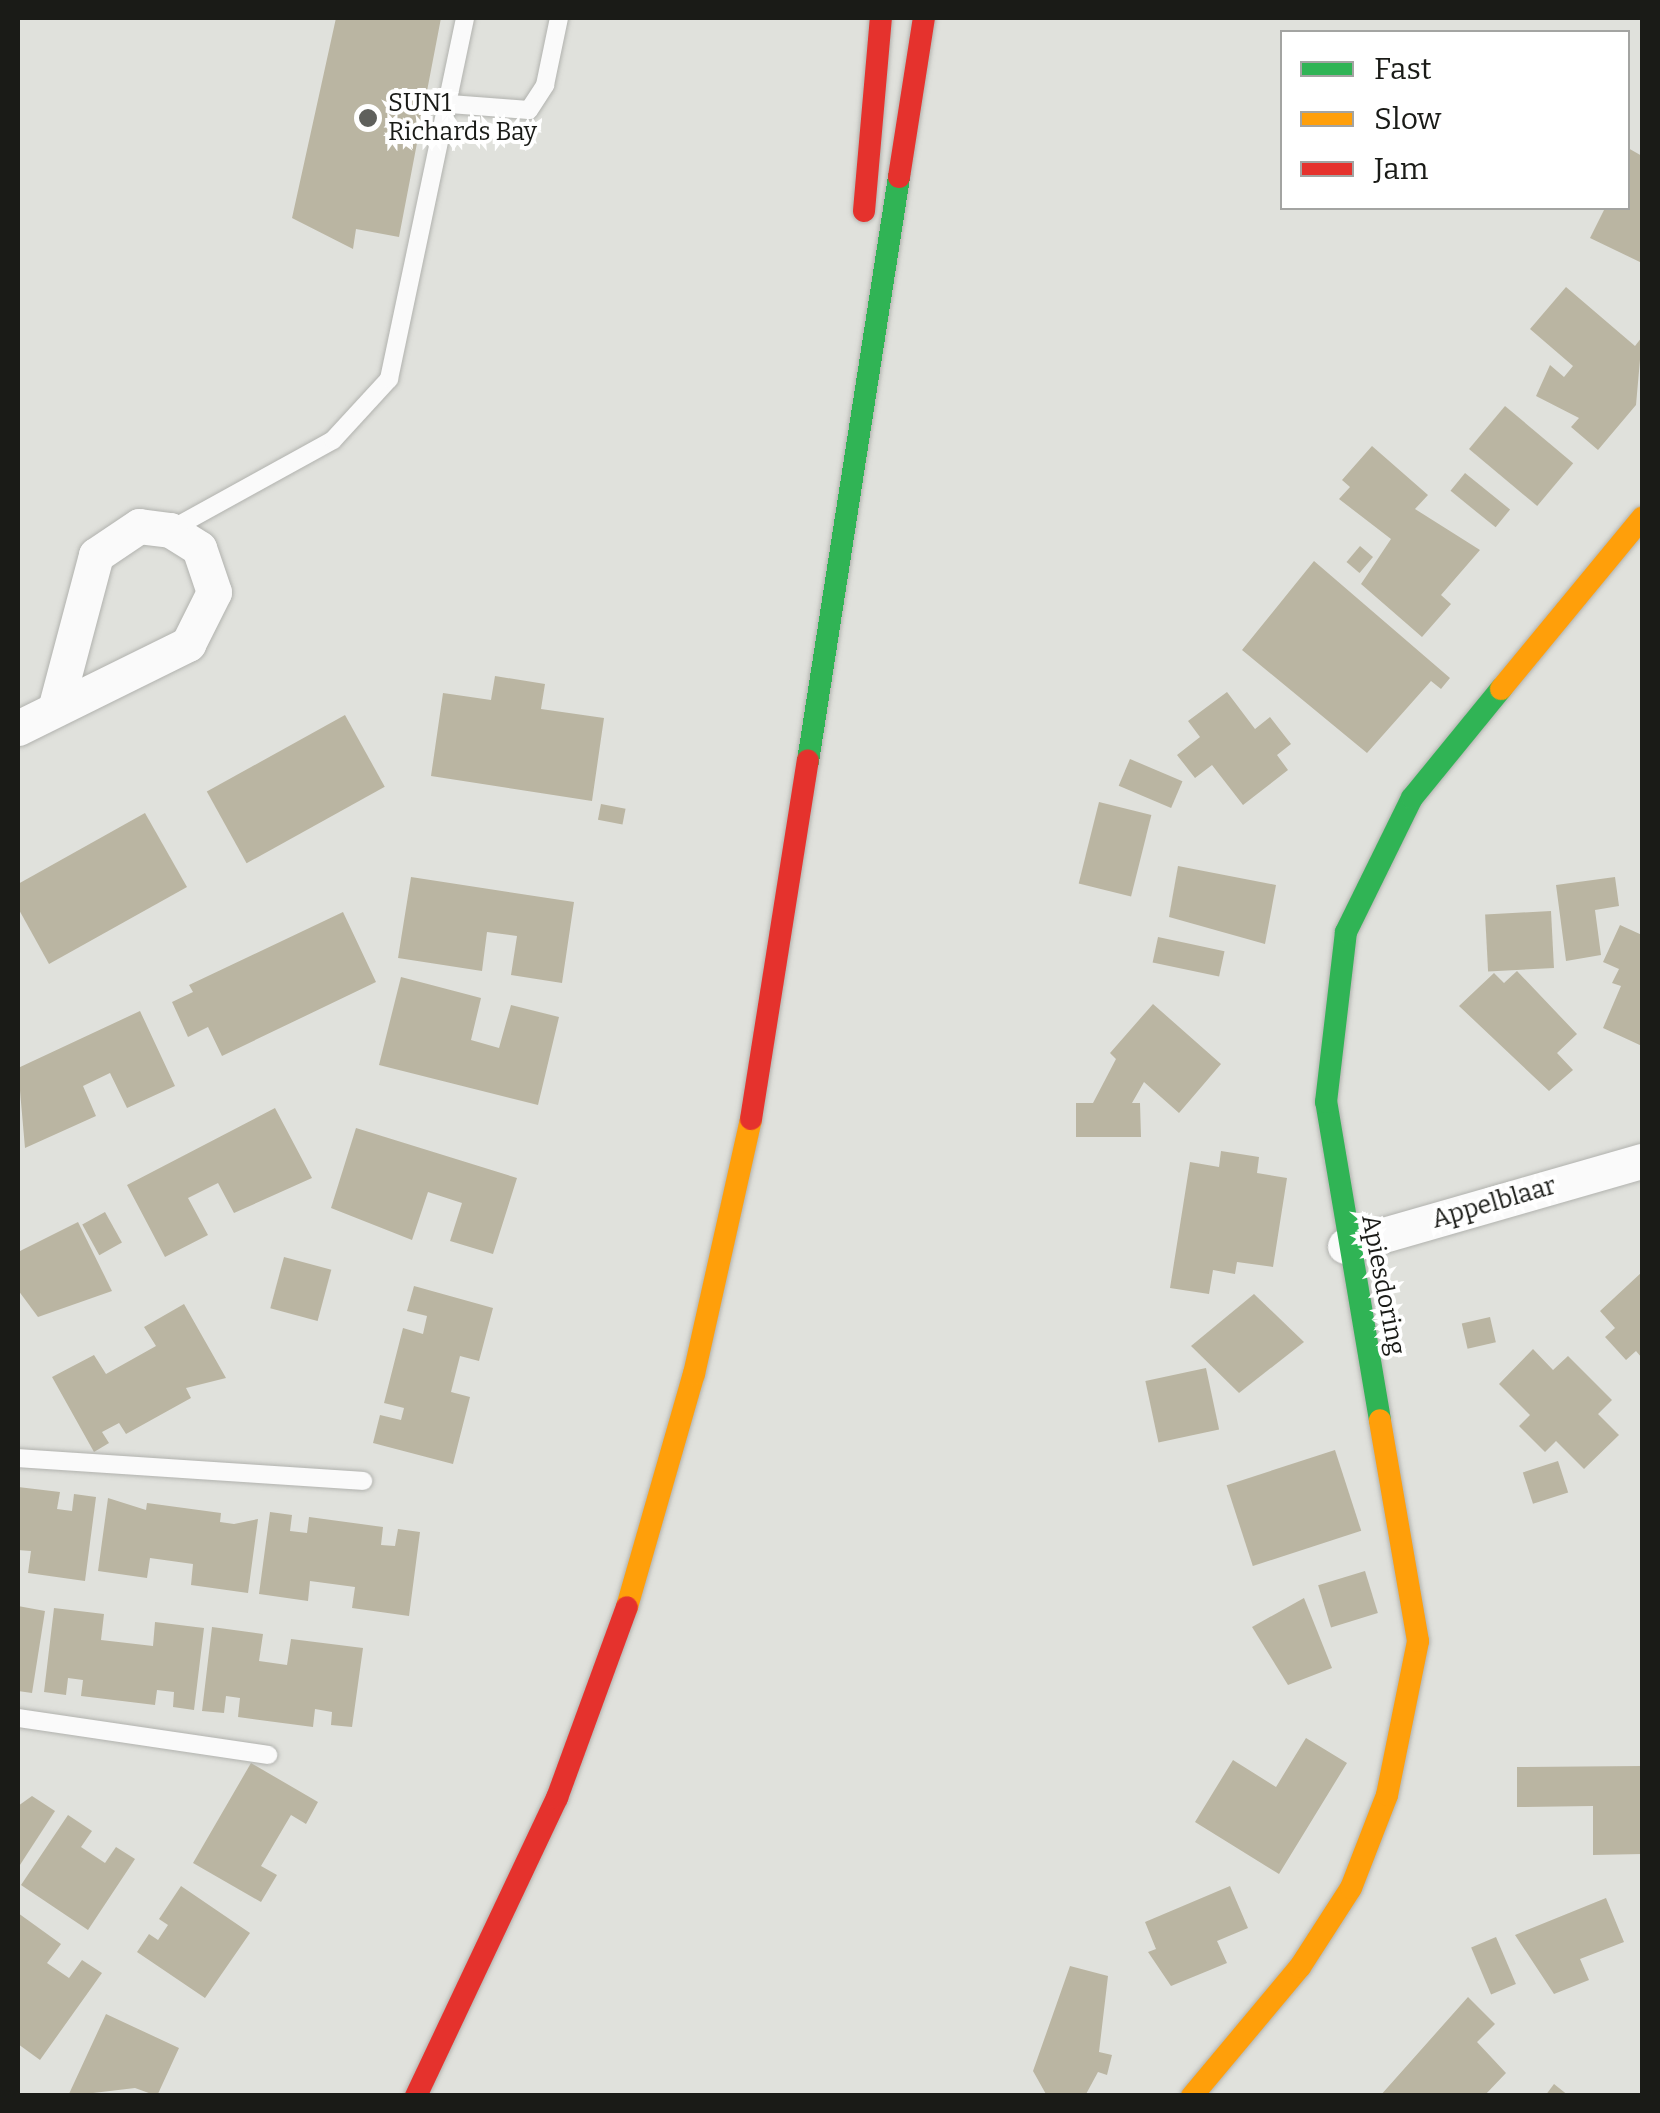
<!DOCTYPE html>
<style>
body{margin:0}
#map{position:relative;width:1660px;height:2113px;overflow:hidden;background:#e0e1dc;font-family:Bitter,serif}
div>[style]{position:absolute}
.building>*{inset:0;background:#bab5a2;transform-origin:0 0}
.roads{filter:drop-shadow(0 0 2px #b1b2ae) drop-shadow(0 0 2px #b1b2ae)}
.lane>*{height:18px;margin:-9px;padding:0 9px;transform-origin:9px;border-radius:9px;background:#fafafa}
.street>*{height:35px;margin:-17.5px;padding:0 17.5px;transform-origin:17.5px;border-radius:17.5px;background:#fafafa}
.fast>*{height:22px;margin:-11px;padding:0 11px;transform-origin:11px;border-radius:11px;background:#30b455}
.slow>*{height:22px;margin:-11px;padding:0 11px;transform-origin:11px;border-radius:11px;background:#ff9f0a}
.jam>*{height:22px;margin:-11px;padding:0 11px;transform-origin:11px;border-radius:11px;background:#e5322d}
.dots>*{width:28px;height:28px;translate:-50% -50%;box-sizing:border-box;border:5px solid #fff;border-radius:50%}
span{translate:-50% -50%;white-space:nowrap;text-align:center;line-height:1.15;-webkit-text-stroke:8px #fff;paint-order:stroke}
.poi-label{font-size:25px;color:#1a1b17}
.left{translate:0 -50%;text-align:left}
.street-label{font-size:25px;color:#1a1b17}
.frame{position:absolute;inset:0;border:20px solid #1a1b17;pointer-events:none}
.legend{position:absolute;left:1280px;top:30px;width:350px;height:180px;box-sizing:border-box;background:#fff;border:2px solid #a3a4a2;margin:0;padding:12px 18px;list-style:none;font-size:30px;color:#1a1b17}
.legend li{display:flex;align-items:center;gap:20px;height:50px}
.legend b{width:50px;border:2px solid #a3a4a2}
</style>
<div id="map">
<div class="building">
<div style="clip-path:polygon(336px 18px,441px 18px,399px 237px,356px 229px,353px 249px,292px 218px)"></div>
<div style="clip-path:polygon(1628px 148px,1642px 156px,1642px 263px,1590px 238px,1605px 208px,1628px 208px)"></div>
<div style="clip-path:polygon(1566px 287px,1635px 346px,1642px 337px,1636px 405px,1598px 450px,1571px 427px,1579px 418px,1536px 396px,1550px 365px,1564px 377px,1573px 366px,1530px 329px)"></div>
<div style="left:1505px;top:406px;width:89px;height:56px;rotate:40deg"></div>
<div style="clip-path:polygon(1372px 446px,1428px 495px,1415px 509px,1480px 550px,1441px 595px,1451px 604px,1422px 637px,1361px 584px,1391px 539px,1339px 499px,1350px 487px,1342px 480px)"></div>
<div style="left:1465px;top:473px;width:58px;height:23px;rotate:39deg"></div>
<div style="left:1360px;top:546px;width:17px;height:21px;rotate:40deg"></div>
<div style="clip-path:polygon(1314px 561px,1450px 678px,1441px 689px,1431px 681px,1367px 753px,1242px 650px)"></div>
<div style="clip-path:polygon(495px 676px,545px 684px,541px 709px,604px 718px,592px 801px,431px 776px,443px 693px,491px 700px)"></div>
<div style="clip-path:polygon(1227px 692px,1255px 729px,1270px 717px,1291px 744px,1277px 755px,1288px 770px,1243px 805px,1212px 765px,1195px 778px,1177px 755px,1200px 737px,1188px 721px)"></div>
<div style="left:345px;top:715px;width:82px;height:158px;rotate:61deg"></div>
<div style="left:1130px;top:759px;width:57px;height:29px;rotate:23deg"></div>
<div style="left:1099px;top:802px;width:54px;height:84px;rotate:14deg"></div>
<div style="left:601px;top:804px;width:25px;height:16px;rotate:11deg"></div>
<div style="clip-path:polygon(145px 813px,187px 887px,49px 964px,18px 908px,18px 884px)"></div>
<div style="clip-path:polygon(1178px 866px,1276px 885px,1265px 944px,1169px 917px)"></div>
<div style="clip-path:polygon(411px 877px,574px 902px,562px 983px,511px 975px,517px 936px,487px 932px,482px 971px,398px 958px)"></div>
<div style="clip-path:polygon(1615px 877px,1619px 906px,1595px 910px,1601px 955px,1566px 961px,1556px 885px)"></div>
<div style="left:1551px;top:911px;width:57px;height:66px;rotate:87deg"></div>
<div style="clip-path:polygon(343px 912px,376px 982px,222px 1056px,208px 1027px,188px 1037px,172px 1002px,193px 992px,189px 985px)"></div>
<div style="clip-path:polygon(1620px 925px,1642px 935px,1642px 1046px,1603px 1028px,1621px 986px,1612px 983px,1619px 969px,1603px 962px)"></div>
<div style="left:1158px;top:937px;width:68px;height:26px;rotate:12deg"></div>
<div style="clip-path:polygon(1517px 971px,1577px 1034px,1557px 1053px,1573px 1070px,1549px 1091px,1459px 1006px,1494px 973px,1504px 983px)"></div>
<div style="clip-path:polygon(401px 977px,481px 998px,471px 1040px,499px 1048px,511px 1005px,559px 1017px,538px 1105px,379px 1065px)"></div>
<div style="clip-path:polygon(1153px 1004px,1221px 1064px,1179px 1113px,1144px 1082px,1132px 1103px,1140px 1103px,1141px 1137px,1076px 1137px,1076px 1103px,1093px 1103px,1116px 1059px,1110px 1053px)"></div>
<div style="clip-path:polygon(140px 1011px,175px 1086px,127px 1108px,110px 1073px,83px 1086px,96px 1116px,25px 1148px,18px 1068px)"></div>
<div style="clip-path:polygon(275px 1108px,312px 1178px,234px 1213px,218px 1183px,188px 1198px,208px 1235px,165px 1257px,127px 1185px)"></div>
<div style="clip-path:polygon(356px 1128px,517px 1178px,493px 1254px,450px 1241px,462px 1203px,428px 1192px,412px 1240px,331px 1208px)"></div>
<div style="clip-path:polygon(1221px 1151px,1259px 1157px,1257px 1173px,1287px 1178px,1273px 1267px,1237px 1262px,1235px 1274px,1213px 1270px,1209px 1294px,1170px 1288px,1190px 1162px,1219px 1167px)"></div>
<div style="left:105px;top:1212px;width:35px;height:26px;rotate:61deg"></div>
<div style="clip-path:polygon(78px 1222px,112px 1291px,38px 1317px,18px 1290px,18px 1252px)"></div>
<div style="left:284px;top:1257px;width:49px;height:53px;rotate:15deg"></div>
<div style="clip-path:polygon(1642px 1272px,1642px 1358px,1636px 1351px,1626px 1360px,1605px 1337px,1615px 1328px,1600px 1311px)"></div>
<div style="clip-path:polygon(414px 1286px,493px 1308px,479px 1361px,460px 1356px,451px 1392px,470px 1397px,453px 1464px,373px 1443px,380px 1415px,401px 1420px,404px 1408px,384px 1403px,403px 1328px,423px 1334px,427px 1316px,407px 1311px)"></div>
<div style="clip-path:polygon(1254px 1294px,1304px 1342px,1239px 1393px,1191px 1346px)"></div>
<div style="clip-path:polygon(184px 1304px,226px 1378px,186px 1388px,191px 1398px,126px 1434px,119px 1423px,102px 1432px,109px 1443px,94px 1452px,52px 1377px,94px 1355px,106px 1374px,156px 1346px,144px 1327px)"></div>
<div style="left:1490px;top:1317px;width:26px;height:29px;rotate:77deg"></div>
<div style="clip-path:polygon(1533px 1349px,1553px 1370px,1568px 1356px,1612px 1400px,1598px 1414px,1619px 1435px,1584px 1469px,1556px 1441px,1545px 1452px,1519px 1426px,1530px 1415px,1499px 1384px)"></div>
<div style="left:1206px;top:1368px;width:63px;height:62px;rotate:78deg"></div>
<div style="left:1335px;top:1450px;width:85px;height:114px;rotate:72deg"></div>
<div style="left:1558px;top:1461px;width:33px;height:37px;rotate:72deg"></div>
<div style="clip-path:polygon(18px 1487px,60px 1492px,57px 1509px,72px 1511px,74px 1494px,96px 1497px,85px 1581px,28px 1573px,31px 1551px,18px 1550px)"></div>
<div style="clip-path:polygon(108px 1498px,146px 1510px,147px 1503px,221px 1513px,220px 1522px,234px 1524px,258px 1519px,248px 1593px,191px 1585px,193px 1564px,150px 1558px,147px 1578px,98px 1571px)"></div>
<div style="clip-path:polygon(270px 1512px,292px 1515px,290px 1531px,307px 1533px,309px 1517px,383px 1527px,381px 1545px,395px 1546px,398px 1529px,420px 1532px,409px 1616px,352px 1608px,355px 1587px,310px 1581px,308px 1601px,259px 1594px)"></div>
<div style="left:1365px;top:1571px;width:44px;height:49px;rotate:73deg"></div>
<div style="clip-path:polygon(1304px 1598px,1332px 1668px,1288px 1685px,1252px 1627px)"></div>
<div style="clip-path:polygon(18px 1606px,45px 1611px,32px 1693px,18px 1691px)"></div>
<div style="clip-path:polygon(54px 1608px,104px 1614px,101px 1640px,153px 1646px,155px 1622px,204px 1628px,194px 1710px,173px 1707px,174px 1692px,157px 1690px,155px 1705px,81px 1696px,83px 1680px,68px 1678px,66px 1695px,44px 1692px)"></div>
<div style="clip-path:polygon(212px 1627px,263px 1634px,259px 1661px,287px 1665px,291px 1639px,363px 1648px,352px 1727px,331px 1725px,332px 1712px,315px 1709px,313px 1727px,238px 1717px,240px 1698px,226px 1696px,224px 1713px,202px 1711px)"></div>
<div style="clip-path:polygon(1306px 1738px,1347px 1763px,1279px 1874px,1195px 1822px,1233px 1760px,1276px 1787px)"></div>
<div style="clip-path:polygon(251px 1763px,318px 1802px,306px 1824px,291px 1815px,261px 1866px,277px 1875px,261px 1902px,193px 1863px)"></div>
<div style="clip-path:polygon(1642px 1766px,1642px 1854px,1593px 1855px,1593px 1806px,1517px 1807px,1517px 1767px)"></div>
<div style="clip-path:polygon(32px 1796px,55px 1811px,18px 1868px,18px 1806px)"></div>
<div style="clip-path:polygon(68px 1815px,92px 1831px,81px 1847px,105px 1863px,116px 1847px,135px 1859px,88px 1930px,21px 1885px)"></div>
<div style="clip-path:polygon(181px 1886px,250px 1933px,205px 1998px,137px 1952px,149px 1934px,158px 1940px,168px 1925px,159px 1919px)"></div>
<div style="clip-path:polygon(1230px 1886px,1248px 1928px,1217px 1941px,1227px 1963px,1171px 1986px,1148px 1952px,1156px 1949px,1145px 1922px)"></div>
<div style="clip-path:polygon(1606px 1898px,1624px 1942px,1580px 1959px,1589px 1980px,1554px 1994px,1515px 1935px)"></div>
<div style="clip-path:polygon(18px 1913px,61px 1944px,47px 1963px,69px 1978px,82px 1960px,102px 1973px,40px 2060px,18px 2044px)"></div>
<div style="left:1496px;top:1937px;width:51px;height:27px;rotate:67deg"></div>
<div style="clip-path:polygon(1070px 1966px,1108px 1976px,1099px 2052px,1112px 2055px,1107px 2075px,1098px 2072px,1085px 2096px,1047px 2096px,1033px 2071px)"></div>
<div style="clip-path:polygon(1468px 1997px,1495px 2024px,1477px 2042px,1506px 2073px,1484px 2096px,1380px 2096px)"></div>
<div style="clip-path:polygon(106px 2014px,179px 2048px,157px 2096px,135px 2088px,68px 2096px)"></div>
<div style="clip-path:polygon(1554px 2084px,1569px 2096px,1545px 2096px)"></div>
</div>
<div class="roads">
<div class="lane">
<div style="left:450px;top:104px;width:79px;rotate:4.3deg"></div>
<div style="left:529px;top:110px;width:30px;rotate:-57deg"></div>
<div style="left:545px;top:85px;width:68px;rotate:-78.2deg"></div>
<div style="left:170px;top:530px;width:186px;rotate:-28.9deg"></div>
<div style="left:333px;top:440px;width:83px;rotate:-47.4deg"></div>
<div style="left:389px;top:379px;width:369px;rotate:-78.1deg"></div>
<div style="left:18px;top:1458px;width:346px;rotate:3.8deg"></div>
<div style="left:18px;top:1718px;width:253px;rotate:8.4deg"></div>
</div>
<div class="street">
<div style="left:18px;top:728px;width:190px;rotate:-26.3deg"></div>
<div style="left:188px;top:644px;width:58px;rotate:-63.4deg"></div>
<div style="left:214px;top:592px;width:46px;rotate:-108.8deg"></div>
<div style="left:199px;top:548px;width:34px;rotate:-148deg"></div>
<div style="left:170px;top:530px;width:31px;rotate:-173deg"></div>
<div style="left:139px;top:526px;width:52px;rotate:146deg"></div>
<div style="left:96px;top:555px;width:159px;rotate:104.9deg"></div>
<div style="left:1345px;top:1246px;width:309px;rotate:-16deg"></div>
</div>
<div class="fast">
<div style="left:808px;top:761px;width:591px;rotate:-81.14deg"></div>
<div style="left:1380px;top:1420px;width:323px;rotate:-99.6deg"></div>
<div style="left:1326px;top:1102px;width:171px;rotate:-83.3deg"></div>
<div style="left:1346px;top:932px;width:149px;rotate:-63.8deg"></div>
<div style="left:1412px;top:798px;width:141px;rotate:-50.8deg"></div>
</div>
<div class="slow">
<div style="left:1501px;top:689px;width:222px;rotate:-50.5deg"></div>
<div style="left:627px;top:1607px;width:242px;rotate:-74deg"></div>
<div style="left:694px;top:1374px;width:261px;rotate:-77.4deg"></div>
<div style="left:1192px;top:2096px;width:168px;rotate:-50.1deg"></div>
<div style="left:1300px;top:1967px;width:94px;rotate:-57.2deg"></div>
<div style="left:1351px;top:1888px;width:100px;rotate:-68.8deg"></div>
<div style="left:1387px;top:1795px;width:157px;rotate:-78.6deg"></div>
<div style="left:1418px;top:1641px;width:224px;rotate:-99.8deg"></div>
</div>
<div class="jam">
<div style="left:899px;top:177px;width:161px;rotate:-81.1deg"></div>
<div style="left:864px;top:211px;width:194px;rotate:-85deg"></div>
<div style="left:751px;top:1119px;width:363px;rotate:-81deg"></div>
<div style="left:416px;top:2096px;width:330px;rotate:-64.7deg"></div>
<div style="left:557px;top:1798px;width:203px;rotate:-69.9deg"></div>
</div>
</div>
<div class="dots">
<div style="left:368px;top:118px;background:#5f605c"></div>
</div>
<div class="poi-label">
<span class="left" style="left:388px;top:118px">SUN1<br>Richards Bay</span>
</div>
<div class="street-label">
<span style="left:1494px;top:1203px;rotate:-16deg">Appelblaar</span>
<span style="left:1383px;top:1285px;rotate:79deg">Apiesdoring</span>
</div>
<div class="frame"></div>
<ul class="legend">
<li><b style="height:12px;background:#30b455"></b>Fast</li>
<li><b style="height:12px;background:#ff9f0a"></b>Slow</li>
<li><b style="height:12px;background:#e5322d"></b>Jam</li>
</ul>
</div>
